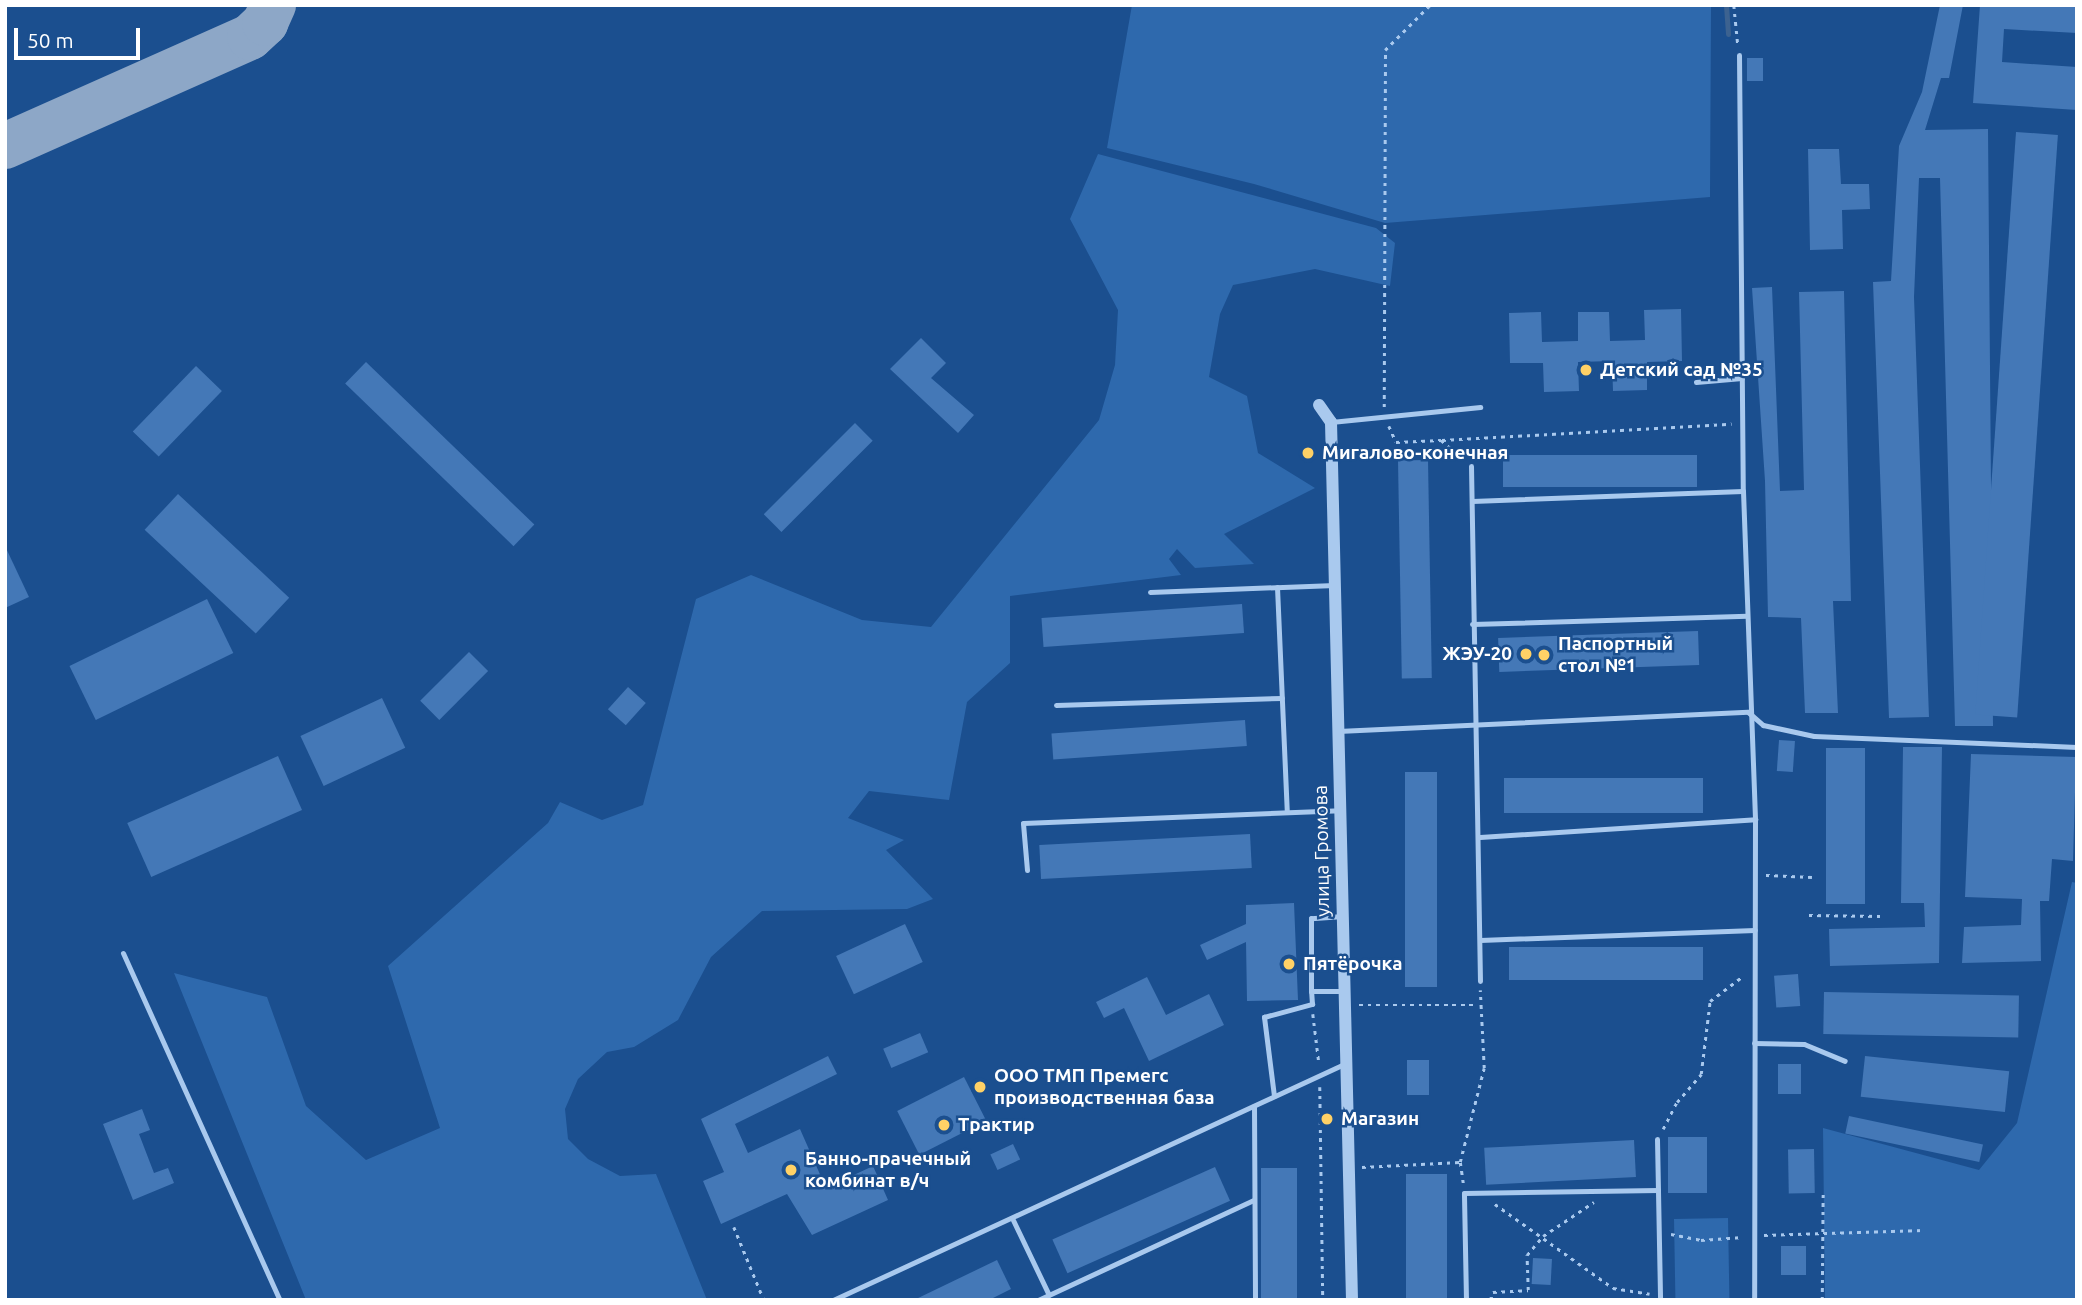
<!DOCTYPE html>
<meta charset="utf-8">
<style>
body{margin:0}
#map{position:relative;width:2082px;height:1305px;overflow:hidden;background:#1b4f8f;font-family:Ubuntu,sans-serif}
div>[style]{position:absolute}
.green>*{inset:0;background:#2e69ad;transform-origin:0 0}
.stream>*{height:5px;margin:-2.5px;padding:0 2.5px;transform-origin:2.5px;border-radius:2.5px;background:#3c6290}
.taxiway>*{height:46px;margin:-23px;padding:0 23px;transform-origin:23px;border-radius:23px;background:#8da7c7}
.building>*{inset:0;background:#4478b7;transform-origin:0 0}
.path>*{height:2.5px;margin-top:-1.25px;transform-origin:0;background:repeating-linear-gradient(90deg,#a9c9ee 0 3.5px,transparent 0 8.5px)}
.service>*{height:5px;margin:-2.5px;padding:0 2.5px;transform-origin:2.5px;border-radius:2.5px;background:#a9c9ee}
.tertiary>*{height:12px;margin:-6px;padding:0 6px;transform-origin:6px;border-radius:6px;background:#a9c9ee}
.dots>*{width:19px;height:19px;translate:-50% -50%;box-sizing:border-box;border:4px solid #1b4f8f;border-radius:50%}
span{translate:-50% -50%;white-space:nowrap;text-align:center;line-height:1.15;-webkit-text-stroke:5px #1b4f8f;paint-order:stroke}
.poi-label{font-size:19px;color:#fff;font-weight:700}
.left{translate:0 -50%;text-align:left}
.right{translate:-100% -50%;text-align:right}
.street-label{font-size:19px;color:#fff}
.frame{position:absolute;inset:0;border:7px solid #fff;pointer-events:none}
.scale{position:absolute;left:14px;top:28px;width:126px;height:32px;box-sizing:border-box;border:4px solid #fff;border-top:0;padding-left:9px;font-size:21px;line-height:24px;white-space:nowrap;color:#fff;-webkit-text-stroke:5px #1b4f8f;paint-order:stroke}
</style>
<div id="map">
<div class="green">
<div style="clip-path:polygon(1132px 5px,1711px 5px,1710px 197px,1385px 223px,1254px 184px,1107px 148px)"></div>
<div style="clip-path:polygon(1098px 154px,1376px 228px,1395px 243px,1390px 286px,1315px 269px,1233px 285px,1220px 314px,1209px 377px,1247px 396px,1258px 453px,1315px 488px,1224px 534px,1254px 564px,1195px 568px,1177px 549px,1169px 559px,1181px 575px,1010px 596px,1010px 663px,967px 702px,949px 800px,869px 791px,848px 818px,904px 840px,886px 850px,933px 899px,907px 909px,762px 911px,711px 957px,678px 1020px,634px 1047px,607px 1052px,578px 1079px,565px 1109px,568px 1139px,588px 1159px,620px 1176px,656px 1174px,707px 1300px,306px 1300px,174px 973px,267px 997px,306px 1106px,366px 1160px,440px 1128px,388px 966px,548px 823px,560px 802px,602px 820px,643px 805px,696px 599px,751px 575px,862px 620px,931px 627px,1099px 420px,1115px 365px,1118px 310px,1070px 219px)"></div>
<div style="clip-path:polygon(2072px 882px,2077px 883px,2077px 1300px,1825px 1300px,1823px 1128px,1979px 1170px,2017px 1123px)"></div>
<div style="left:1728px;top:1218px;width:82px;height:54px;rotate:89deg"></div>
</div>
<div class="stream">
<div style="left:1726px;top:5px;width:29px;rotate:86deg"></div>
</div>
<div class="taxiway">
<div style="left:5px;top:146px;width:268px;rotate:-24deg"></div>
<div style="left:250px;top:37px;width:21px;rotate:-43deg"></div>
<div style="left:265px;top:23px;width:20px;rotate:-66deg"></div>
</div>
<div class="building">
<div style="clip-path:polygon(1940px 5px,1963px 5px,1949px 78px,1941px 78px,1925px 130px,1988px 129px,1993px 726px,1955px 726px,1940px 178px,1919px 178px,1914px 297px,1929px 717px,1889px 718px,1873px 282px,1891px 281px,1899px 146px,1922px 92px)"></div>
<div style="clip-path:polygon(1980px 5px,2077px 5px,2077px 33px,2004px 29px,2002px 62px,2077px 67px,2077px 110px,1973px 103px)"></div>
<div style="left:1747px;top:58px;width:16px;height:23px"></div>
<div style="left:2016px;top:132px;width:42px;height:584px;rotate:4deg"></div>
<div style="clip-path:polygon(1808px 149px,1839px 149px,1841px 184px,1869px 184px,1870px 209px,1842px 210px,1843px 249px,1810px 250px)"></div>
<div style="clip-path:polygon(1772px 287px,1780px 491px,1804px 490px,1799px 292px,1844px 291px,1851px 601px,1833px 601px,1838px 713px,1805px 713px,1801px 618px,1768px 617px,1765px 481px,1752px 288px)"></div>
<div style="clip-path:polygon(1681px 309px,1682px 361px,1647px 362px,1647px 390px,1613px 391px,1612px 361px,1578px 362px,1579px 391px,1544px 392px,1543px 363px,1510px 363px,1509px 313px,1541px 312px,1542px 342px,1578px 341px,1578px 312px,1609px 312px,1610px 341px,1645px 340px,1644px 310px)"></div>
<div style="clip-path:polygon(921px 338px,946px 363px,931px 378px,974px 415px,958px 433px,890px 369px)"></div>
<div style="left:366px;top:362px;width:234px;height:30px;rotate:44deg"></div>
<div style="left:196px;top:366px;width:36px;height:91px;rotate:44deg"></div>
<div style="left:855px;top:423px;width:25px;height:129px;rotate:45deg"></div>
<div style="left:1697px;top:455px;width:32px;height:194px;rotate:90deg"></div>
<div style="left:1428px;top:460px;width:218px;height:30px;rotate:89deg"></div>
<div style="left:178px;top:494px;width:152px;height:49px;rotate:43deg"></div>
<div style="clip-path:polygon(5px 546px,29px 597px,5px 608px)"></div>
<div style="left:207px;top:599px;width:60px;height:153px;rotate:64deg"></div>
<div style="left:1242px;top:604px;width:29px;height:201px;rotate:86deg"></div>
<div style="left:1698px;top:631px;width:34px;height:200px;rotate:88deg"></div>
<div style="left:469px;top:652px;width:27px;height:69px;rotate:45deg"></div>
<div style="left:628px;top:687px;width:24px;height:30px;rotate:42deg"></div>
<div style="left:382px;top:698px;width:55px;height:90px;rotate:65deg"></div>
<div style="left:1245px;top:720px;width:26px;height:194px;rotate:86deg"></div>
<div style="left:1779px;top:740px;width:16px;height:31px;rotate:4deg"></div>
<div style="clip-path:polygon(1903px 747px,1942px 747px,1939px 963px,1830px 966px,1829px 929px,1925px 927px,1924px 903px,1901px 903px)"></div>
<div style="left:1826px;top:748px;width:39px;height:156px"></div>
<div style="clip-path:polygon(1971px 754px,2076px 757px,2073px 861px,2052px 859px,2049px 901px,2040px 901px,2041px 961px,1962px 963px,1964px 927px,2021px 925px,2022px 899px,1965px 897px)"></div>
<div style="left:278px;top:756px;width:59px;height:165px;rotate:66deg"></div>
<div style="left:1405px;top:772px;width:32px;height:215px"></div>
<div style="left:1703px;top:778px;width:35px;height:199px;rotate:90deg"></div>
<div style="left:1250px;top:834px;width:34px;height:211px;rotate:87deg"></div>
<div style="clip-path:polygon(1294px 903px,1298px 1000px,1247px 1001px,1246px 942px,1207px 960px,1200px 945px,1246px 924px,1246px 905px)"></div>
<div style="left:905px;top:924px;width:42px;height:76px;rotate:65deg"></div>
<div style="left:1703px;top:947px;width:33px;height:194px;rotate:90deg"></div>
<div style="left:1798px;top:974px;width:32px;height:24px;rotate:86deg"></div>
<div style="clip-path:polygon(1147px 977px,1166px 1015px,1209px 994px,1224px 1025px,1149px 1061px,1124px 1008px,1104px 1018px,1096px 1002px)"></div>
<div style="left:1824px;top:992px;width:195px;height:42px;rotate:1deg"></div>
<div style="left:920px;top:1033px;width:21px;height:40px;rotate:67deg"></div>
<div style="clip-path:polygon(828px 1056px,837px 1074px,735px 1124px,748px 1153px,800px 1129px,826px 1188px,873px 1166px,888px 1200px,812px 1235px,787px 1194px,721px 1224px,703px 1181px,724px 1172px,701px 1119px)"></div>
<div style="left:1865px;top:1056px;width:145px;height:41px;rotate:6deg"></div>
<div style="left:1407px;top:1060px;width:22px;height:35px"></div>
<div style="left:1778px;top:1064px;width:23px;height:30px"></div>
<div style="left:964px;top:1077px;width:49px;height:75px;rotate:63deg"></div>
<div style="clip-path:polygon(142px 1109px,150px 1130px,139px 1134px,154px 1173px,168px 1168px,174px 1183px,133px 1200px,103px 1124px)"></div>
<div style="left:1849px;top:1116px;width:137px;height:18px;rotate:12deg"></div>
<div style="left:1668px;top:1137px;width:39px;height:56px"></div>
<div style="left:1634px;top:1140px;width:37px;height:150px;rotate:87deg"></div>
<div style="left:1013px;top:1144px;width:17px;height:25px;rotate:65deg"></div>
<div style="left:1814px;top:1149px;width:44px;height:26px;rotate:89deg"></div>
<div style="left:1215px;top:1167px;width:37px;height:178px;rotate:66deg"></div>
<div style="left:1297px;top:1168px;width:132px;height:36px;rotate:90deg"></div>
<div style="left:1447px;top:1174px;width:126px;height:41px;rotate:90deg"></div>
<div style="left:1806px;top:1246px;width:29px;height:25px;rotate:90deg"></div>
<div style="left:1533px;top:1258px;width:19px;height:26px;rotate:3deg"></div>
<div style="clip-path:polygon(997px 1260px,1011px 1289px,989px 1300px,914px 1300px)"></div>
</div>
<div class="path">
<div style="left:1734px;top:5px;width:40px;rotate:84.3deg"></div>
<div style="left:1384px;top:407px;width:357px;rotate:-89.8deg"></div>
<div style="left:1385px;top:50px;width:64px;rotate:-45deg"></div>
<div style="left:1389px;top:426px;width:17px;rotate:66deg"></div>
<div style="left:1396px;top:442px;width:45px;rotate:-2.5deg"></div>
<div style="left:1441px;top:440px;width:29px;rotate:41deg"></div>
<div style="left:1442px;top:440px;width:290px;rotate:-3.2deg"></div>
<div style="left:1766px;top:875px;width:46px;rotate:2.5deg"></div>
<div style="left:1809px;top:915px;width:71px;rotate:0.8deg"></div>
<div style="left:1359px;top:1005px;width:119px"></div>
<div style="left:1313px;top:1014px;width:49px;rotate:83deg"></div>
<div style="left:1320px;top:1087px;width:213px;rotate:89.2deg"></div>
<div style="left:1663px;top:1129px;width:30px;rotate:-63deg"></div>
<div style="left:1677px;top:1102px;width:37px;rotate:-49deg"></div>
<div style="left:1701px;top:1074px;width:74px;rotate:-83deg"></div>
<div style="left:1710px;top:1001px;width:41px;rotate:-37.1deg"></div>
<div style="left:1362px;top:1167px;width:98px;rotate:-2.9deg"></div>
<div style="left:1463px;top:1183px;width:21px;rotate:-98deg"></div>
<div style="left:1460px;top:1162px;width:97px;rotate:-75.7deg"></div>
<div style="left:1484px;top:1068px;width:78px;rotate:-92.9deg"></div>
<div style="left:1495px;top:1204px;width:145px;rotate:35.4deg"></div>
<div style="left:1613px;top:1288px;width:37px;rotate:9deg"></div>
<div style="left:734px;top:1227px;width:79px;rotate:67.7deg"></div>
<div style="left:1671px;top:1234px;width:31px;rotate:11deg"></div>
<div style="left:1701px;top:1240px;width:42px;rotate:-4.1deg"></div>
<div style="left:1764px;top:1235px;width:160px;rotate:-1.8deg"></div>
<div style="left:1490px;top:1300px;width:9px;rotate:-69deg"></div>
<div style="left:1493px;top:1292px;width:35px;rotate:-3deg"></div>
<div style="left:1528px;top:1290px;width:35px;rotate:-92deg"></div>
<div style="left:1527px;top:1255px;width:25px;rotate:-50deg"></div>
<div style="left:1543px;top:1236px;width:61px;rotate:-33.7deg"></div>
<div style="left:1822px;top:1300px;width:106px;rotate:-89.5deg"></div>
</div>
<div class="service">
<div style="left:1739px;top:55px;width:436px;rotate:89.5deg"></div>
<div style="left:1743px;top:491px;width:328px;rotate:87.9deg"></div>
<div style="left:1755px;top:819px;width:481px;rotate:90.1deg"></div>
<div style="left:1696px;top:382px;width:46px;rotate:-5deg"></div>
<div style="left:1331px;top:422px;width:150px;rotate:-5.7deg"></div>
<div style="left:1471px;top:466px;width:515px;rotate:89deg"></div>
<div style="left:1472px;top:501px;width:271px;rotate:-2.1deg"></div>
<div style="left:1277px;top:587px;width:225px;rotate:87.5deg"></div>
<div style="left:1150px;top:592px;width:185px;rotate:-2.2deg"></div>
<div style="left:1472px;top:624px;width:275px;rotate:-1.7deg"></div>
<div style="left:1056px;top:705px;width:226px;rotate:-1.8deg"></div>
<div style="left:1338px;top:731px;width:410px;rotate:-2.7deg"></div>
<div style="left:1748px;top:712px;width:20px;rotate:41deg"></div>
<div style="left:1763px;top:725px;width:52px;rotate:12.2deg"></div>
<div style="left:1814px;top:736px;width:263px;rotate:2.4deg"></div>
<div style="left:1480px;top:837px;width:276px;rotate:-3.7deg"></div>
<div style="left:1027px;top:870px;width:47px;rotate:-94.9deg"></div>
<div style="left:1023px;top:823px;width:317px;rotate:-2.3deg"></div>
<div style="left:1343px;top:916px;width:32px;rotate:176deg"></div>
<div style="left:1311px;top:918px;width:73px;rotate:90deg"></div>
<div style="left:1311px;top:991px;width:32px"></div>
<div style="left:1480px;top:940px;width:275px;rotate:-2.1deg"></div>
<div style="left:123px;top:953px;width:381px;rotate:65.7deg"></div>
<div style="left:1754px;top:1043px;width:50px;rotate:1.1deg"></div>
<div style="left:1804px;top:1044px;width:44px;rotate:22.5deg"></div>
<div style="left:1274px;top:1096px;width:80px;rotate:-97.2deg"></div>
<div style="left:1264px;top:1017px;width:50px;rotate:-15.2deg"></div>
<div style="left:1312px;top:1004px;width:13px;rotate:-94deg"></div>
<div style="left:1254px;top:1106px;width:194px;rotate:89.7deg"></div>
<div style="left:1657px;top:1139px;width:161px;rotate:88.9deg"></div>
<div style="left:1013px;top:1220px;width:83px;rotate:64.4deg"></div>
<div style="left:833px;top:1300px;width:563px;rotate:-24.79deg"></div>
<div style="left:1038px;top:1300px;width:237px;rotate:-24.9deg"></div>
<div style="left:1466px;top:1300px;width:107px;rotate:-91.1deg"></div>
<div style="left:1464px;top:1193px;width:194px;rotate:-0.9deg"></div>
</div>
<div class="tertiary">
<div style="left:1319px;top:405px;width:21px;rotate:55deg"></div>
<div style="left:1331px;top:422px;width:878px;rotate:88.63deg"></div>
</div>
<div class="dots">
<div style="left:1586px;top:370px;background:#ffd166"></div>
<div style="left:1308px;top:453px;background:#ffd166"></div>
<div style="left:1526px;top:654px;background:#ffd166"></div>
<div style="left:1544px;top:655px;background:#ffd166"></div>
<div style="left:1289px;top:964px;background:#ffd166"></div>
<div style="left:980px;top:1087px;background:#ffd166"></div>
<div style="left:1327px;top:1119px;background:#ffd166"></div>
<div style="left:944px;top:1125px;background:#ffd166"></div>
<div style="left:791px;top:1170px;background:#ffd166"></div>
</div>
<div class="poi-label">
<span class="left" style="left:1600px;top:370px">Детский сад №35</span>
<span class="left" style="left:1322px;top:453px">Мигалово-конечная</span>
<span class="left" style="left:1558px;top:655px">Паспортный<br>стол №1</span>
<span class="right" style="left:1512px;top:654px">ЖЭУ-20</span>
<span class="left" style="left:1303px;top:964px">Пятёрочка</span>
<span class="left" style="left:994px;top:1087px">ООО ТМП Премегс<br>производственная база</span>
<span class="left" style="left:1341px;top:1119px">Магазин</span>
<span class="left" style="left:958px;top:1125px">Трактир</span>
<span class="left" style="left:805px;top:1170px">Банно-прачечный<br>комбинат в/ч</span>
</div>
<div class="street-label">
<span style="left:1322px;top:851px;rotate:-91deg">улица Громова</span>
</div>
<div class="frame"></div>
<div class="scale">50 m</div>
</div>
